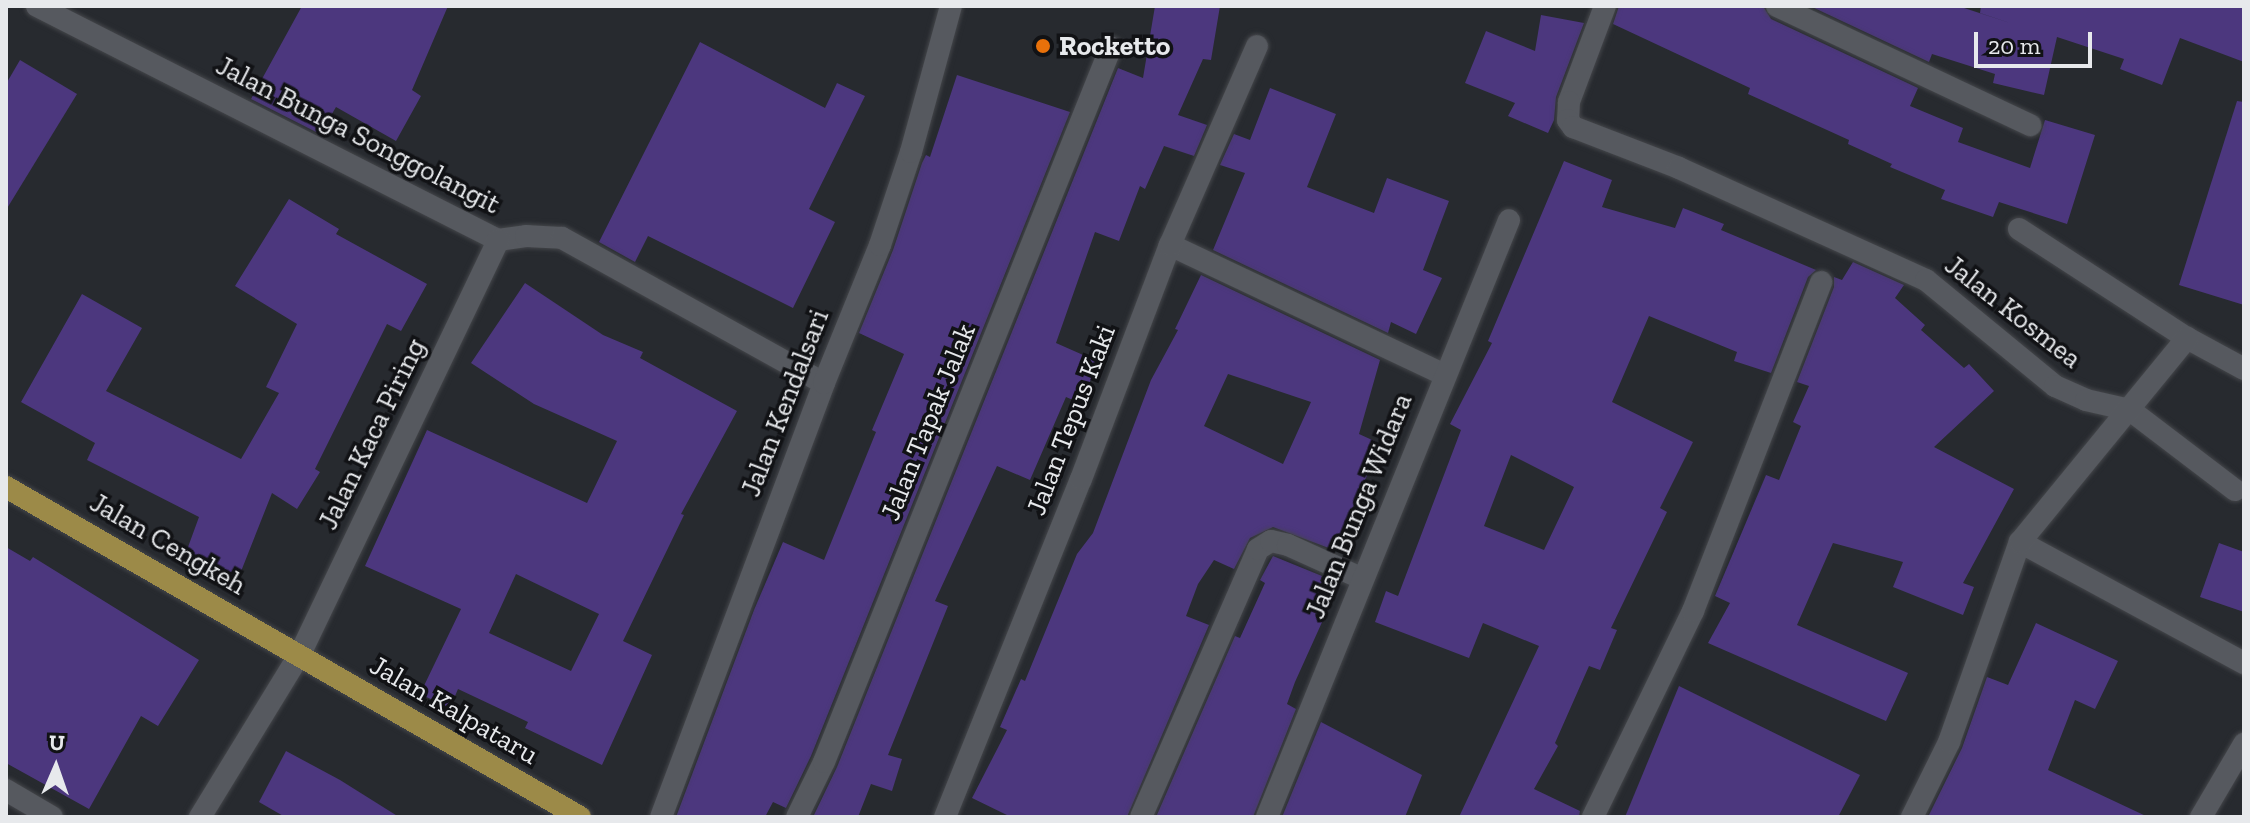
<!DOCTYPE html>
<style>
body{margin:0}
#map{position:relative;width:2250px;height:823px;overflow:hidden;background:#272a2f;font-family:"Zilla Slab",serif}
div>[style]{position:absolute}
.building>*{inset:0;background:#4c377e}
.roads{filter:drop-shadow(0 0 2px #44464a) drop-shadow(0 0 2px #44464a)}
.minor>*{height:22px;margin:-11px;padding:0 11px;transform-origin:11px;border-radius:11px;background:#56595f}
.primary>*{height:22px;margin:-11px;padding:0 11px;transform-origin:11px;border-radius:11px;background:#9c8a48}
.dots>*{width:22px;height:22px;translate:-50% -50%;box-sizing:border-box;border:4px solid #111215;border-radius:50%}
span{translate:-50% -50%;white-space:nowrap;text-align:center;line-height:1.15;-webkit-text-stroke:7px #111215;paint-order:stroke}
.poi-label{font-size:28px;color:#e7e9ec;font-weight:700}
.left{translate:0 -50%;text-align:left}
.street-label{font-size:28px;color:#e7e9ec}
.frame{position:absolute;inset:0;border:8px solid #e7e9ec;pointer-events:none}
.north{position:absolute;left:16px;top:727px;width:80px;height:80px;-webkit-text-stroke:6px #111215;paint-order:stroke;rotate:2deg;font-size:22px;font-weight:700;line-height:32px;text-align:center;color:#e7e9ec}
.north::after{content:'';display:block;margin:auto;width:28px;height:36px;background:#e7e9ec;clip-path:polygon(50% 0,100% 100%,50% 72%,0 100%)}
.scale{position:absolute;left:1974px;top:32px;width:118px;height:36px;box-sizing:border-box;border:4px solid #e7e9ec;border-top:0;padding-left:10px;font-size:24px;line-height:28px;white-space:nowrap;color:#e7e9ec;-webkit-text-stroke:6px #111215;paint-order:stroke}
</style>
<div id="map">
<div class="building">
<div style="clip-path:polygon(302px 6px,448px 6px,412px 90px,421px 96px,396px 141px,336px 107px,320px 134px,251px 99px)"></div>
<div style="clip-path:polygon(1155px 6px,1220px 6px,1211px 60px,1203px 59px,1178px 115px,1207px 125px,1194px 156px,1164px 146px,1145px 189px,1140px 186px,1119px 241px,1095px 232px,1056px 343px,1099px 362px,1080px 403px,1066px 397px,1030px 480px,997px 466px,935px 601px,948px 606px,888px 755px,902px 759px,892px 791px,871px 784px,858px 817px,813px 817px,837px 767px,1118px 68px,1143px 78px)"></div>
<div style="clip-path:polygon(1619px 6px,1763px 6px,1771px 19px,1918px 88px,1910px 106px,1963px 128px,1958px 142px,2030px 168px,2045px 120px,2095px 135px,2067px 224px,1999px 202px,1993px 217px,1941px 199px,1945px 190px,1890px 167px,1892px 164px,1848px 144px,1849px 140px,1748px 94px,1750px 88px,1613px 24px)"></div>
<div style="clip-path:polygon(1810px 6px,1958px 6px,2013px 24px,1980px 13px,1981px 6px,2244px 6px,2244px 62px,2180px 38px,2162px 85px,2120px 69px,2124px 59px,2057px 37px,2044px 95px,1993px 83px,1995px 74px,1932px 54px,1929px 62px)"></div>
<div style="clip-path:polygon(1541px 15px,1584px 23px,1556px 97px,1554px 120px,1548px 133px,1508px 116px,1515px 103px,1465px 83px,1486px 31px,1535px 51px)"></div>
<div style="clip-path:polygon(700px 42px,825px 108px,837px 83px,865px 96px,809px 209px,835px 222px,793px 308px,648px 236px,635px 262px,599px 242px)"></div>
<div style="clip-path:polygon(20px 60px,77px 94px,6px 210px,6px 84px)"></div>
<div style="clip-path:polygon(957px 75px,1070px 112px,811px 756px,786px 808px,773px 802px,765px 817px,676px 817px,754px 610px,783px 542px,824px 560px,876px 432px,872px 430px,904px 354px,859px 333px,893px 250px,922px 163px,926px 155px,930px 157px)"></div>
<div style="clip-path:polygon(1270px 88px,1336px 114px,1307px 187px,1374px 213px,1387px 178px,1449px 201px,1423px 270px,1442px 278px,1416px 334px,1391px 322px,1388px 333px,1213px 250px,1245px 173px,1220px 165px,1234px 134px,1250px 140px)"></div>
<div style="clip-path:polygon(2237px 101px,2244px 102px,2244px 305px,2179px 285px)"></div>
<div style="clip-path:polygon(evenodd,1564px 161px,1612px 180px,1602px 207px,1675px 228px,1683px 208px,1724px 224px,1721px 230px,1816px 270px,1808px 277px,1771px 373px,1734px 361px,1737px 352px,1649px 316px,1612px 402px,1693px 442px,1660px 508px,1667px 512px,1611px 628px,1617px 630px,1600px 670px,1589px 666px,1555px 743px,1558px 746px,1534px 789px,1580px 811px,1579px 817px,1459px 817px,1539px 646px,1483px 623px,1469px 658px,1375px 622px,1386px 591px,1398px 596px,1461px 430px,1450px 424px,1492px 343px,1488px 341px,1564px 161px,1511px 455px,1574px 487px,1544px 550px,1484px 526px,1511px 455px)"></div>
<div style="clip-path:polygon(289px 199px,339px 229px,336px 234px,427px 284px,401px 331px,387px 324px,315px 469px,320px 472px,297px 509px,272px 493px,238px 579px,184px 558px,199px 517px,87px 460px,95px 443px,21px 402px,82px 294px,142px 328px,106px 391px,241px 459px,279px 393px,266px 387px,297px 324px,235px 286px)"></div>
<div style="clip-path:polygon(1853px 262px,1904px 285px,1895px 298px,1925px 325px,1921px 330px,1964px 368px,1969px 364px,1994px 391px,1934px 447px,2014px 489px,1963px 583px,1974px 587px,1963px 615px,1893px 587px,1903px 562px,1833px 543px,1797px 625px,1908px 673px,1886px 721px,1708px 643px,1730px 603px,1715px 596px,1766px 475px,1779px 480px,1801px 426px,1793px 422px,1809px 386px,1797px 382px,1834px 287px,1834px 277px,1842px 280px)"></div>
<div style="clip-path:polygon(evenodd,1201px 275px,1380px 360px,1359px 434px,1381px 444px,1334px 550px,1273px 527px,1250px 538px,1234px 569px,1214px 560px,1198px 584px,1186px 616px,1209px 625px,1127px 817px,1011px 817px,972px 798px,1007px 730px,1000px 727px,1021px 679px,1025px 681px,1077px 554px,1093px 533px,1151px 380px,1178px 330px,1175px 329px,1201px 275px,1228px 374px,1311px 402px,1283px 464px,1204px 426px,1228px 374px)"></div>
<div style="clip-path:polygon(evenodd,525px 283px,603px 335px,643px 352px,640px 358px,737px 411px,681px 514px,684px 515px,623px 641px,652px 655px,602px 765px,525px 728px,528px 722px,458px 689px,450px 708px,420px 694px,461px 609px,365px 566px,427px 430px,587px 503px,617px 441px,534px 404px,471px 363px,525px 283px,516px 574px,599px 614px,571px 671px,489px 633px,516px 574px)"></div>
<div style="clip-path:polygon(2219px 543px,2244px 552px,2244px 612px,2200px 597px)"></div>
<div style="clip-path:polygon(6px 547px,30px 561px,33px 557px,199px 660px,158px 726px,141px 716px,89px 809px,6px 763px)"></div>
<div style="clip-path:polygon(1273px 556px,1322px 576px,1320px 581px,1337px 589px,1295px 682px,1287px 704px,1296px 709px,1253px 817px,1156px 817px,1235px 636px,1240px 638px,1265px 583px,1260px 580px)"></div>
<div style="clip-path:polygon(2036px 623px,2118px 661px,2095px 709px,2075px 700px,2048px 770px,2148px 817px,1928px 817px,1962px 748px,1987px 677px,2008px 685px)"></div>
<div style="clip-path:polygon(1679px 686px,1860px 775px,1838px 817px,1625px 817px)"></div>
<div style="clip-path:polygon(1321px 722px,1422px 775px,1405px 817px,1282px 817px)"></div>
<div style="clip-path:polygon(286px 751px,340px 780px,399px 817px,285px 817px,259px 802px)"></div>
</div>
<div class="roads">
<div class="minor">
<div style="left:37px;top:6px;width:517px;rotate:26.91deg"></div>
<div style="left:498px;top:240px;width:28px;rotate:-8deg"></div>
<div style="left:526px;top:236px;width:36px;rotate:3deg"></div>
<div style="left:562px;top:238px;width:299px;rotate:29deg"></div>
<div style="left:1605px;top:6px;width:103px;rotate:110.6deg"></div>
<div style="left:1569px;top:102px;width:18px;rotate:93deg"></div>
<div style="left:1568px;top:120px;width:9px;rotate:54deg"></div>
<div style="left:1573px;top:127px;width:114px;rotate:21.1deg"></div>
<div style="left:1679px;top:168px;width:271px;rotate:24.4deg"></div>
<div style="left:1926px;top:280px;width:167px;rotate:39.4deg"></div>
<div style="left:2055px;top:386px;width:34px;rotate:24deg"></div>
<div style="left:2086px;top:400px;width:45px;rotate:12.8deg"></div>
<div style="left:2130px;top:410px;width:132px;rotate:37.3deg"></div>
<div style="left:1777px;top:6px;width:280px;rotate:25.2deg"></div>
<div style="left:2019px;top:229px;width:200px;rotate:33deg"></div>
<div style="left:2187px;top:338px;width:65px;rotate:28.5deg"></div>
<div style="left:1170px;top:245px;width:304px;rotate:25.3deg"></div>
<div style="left:2020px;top:542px;width:255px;rotate:28.4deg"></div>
<div style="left:6px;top:790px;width:53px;rotate:30.4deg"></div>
<div style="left:200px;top:817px;width:191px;rotate:-58.5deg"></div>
<div style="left:300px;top:654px;width:459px;rotate:-64.4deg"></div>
<div style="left:661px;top:817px;width:464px;rotate:-69.4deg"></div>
<div style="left:824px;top:383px;width:149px;rotate:-67.9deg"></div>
<div style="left:880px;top:245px;width:98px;rotate:-71.6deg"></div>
<div style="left:911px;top:152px;width:151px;rotate:-74.7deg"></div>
<div style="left:797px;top:817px;width:61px;rotate:-63.9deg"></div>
<div style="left:824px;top:762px;width:770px;rotate:-68.13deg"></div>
<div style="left:945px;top:817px;width:364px;rotate:-68.1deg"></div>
<div style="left:1081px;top:479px;width:250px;rotate:-69.2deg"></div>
<div style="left:1170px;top:245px;width:217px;rotate:-66.4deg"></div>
<div style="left:1141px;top:817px;width:292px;rotate:-66.4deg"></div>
<div style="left:1258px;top:549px;width:15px;rotate:-32deg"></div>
<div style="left:1271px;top:541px;width:17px;rotate:13deg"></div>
<div style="left:1288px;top:545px;width:80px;rotate:24.3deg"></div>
<div style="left:1267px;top:817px;width:644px;rotate:-67.93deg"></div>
<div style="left:1593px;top:817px;width:229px;rotate:-64.1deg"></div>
<div style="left:1693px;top:611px;width:353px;rotate:-68.7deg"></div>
<div style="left:1912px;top:817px;width:84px;rotate:-63.7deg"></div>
<div style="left:1949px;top:742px;width:212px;rotate:-70.5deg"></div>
<div style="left:2020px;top:542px;width:264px;rotate:-50.7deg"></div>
<div style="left:2201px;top:817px;width:85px;rotate:-59.5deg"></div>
</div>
<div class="primary">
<div style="left:6px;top:487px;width:662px;rotate:29.9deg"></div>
</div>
</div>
<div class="dots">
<div style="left:1043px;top:46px;background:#e8710a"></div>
</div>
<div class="poi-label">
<span class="left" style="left:1059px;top:46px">Rocketto</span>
</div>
<div class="street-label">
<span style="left:358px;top:135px;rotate:27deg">Jalan Bunga Songgolangit</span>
<span style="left:2013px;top:312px;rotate:38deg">Jalan Kosmea</span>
<span style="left:785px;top:403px;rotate:-69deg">Jalan Kendalsari</span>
<span style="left:1071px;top:420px;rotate:-69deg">Jalan Tepus Kaki</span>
<span style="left:928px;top:422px;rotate:-68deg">Jalan Tapak Jalak</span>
<span style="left:372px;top:434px;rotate:-64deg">Jalan Kaca Piring</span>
<span style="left:1359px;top:506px;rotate:-68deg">Jalan Bunga Widara</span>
<span style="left:168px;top:544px;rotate:30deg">Jalan Cengkeh</span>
<span style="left:454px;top:710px;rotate:30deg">Jalan Kalpataru</span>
</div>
<div class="frame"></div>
<div class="north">U</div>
<div class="scale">20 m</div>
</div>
